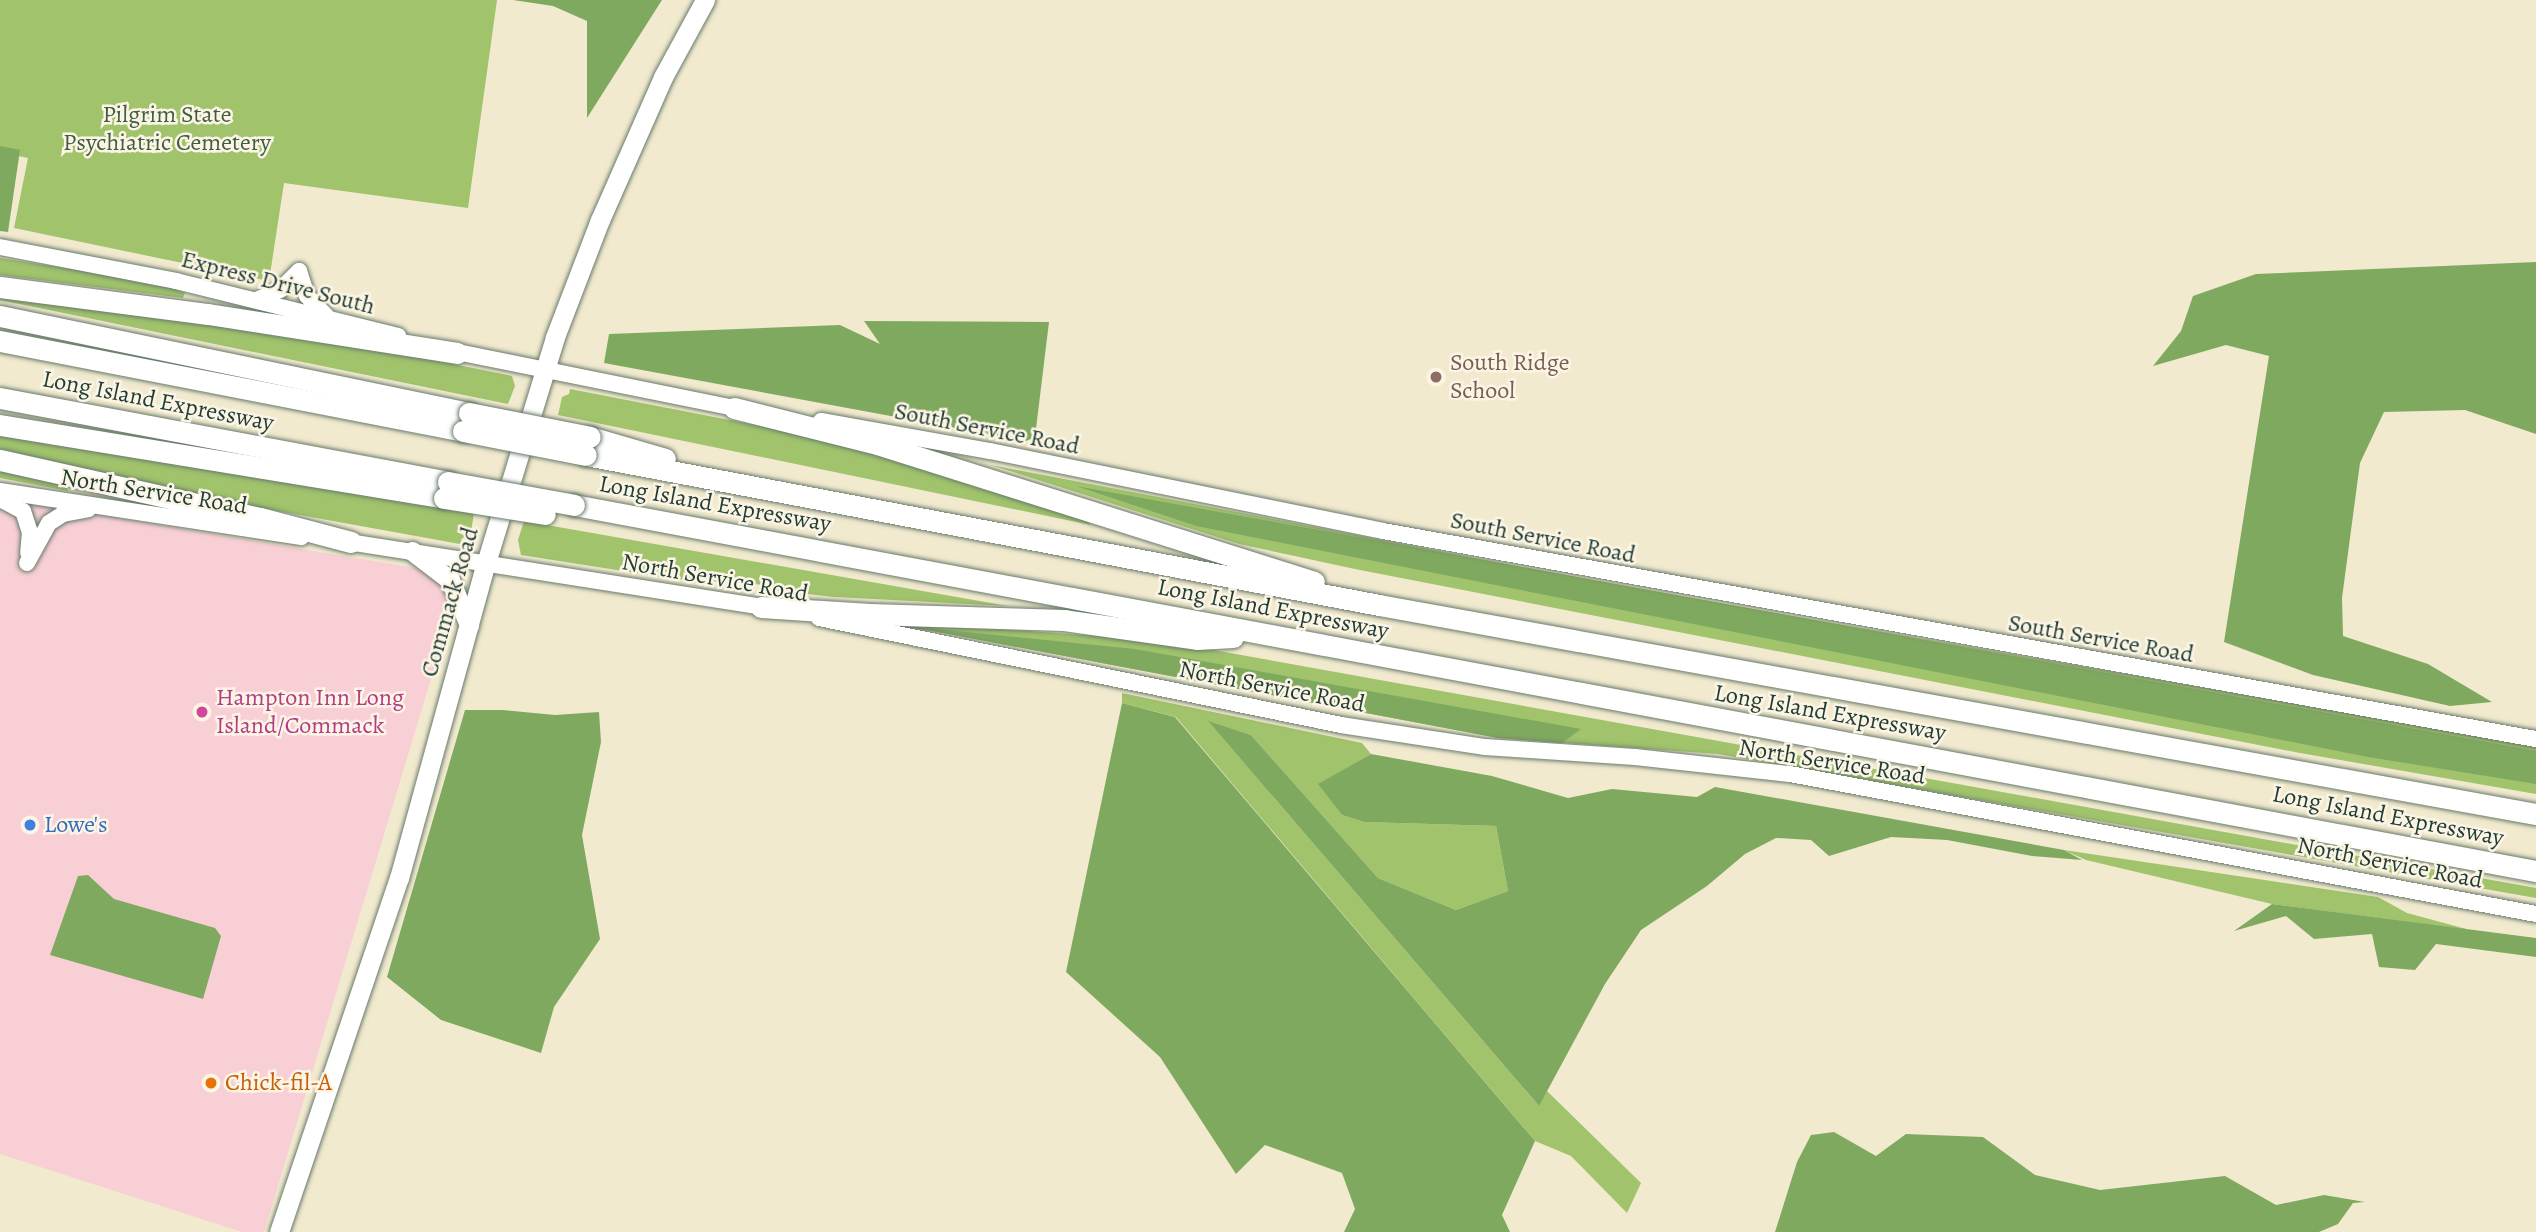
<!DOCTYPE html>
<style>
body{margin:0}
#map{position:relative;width:2536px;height:1232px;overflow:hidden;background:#f1eacf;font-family:Alegreya,serif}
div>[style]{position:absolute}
.built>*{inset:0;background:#f7cfd5}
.green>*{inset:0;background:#a0c36c}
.forest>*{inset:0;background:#80a960}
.roads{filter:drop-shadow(0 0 2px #687a6a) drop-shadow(0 0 2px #687a6a)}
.secondary>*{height:16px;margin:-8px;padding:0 8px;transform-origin:8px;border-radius:8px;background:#fff}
.primary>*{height:19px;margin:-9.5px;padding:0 9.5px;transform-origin:9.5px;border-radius:9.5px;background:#fff}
.highway>*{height:21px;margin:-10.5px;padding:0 10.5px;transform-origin:10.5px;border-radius:10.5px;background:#fff}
.bridges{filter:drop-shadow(0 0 2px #687a6a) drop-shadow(0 0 2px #687a6a)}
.highway-bridge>*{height:21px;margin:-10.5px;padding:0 10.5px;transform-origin:10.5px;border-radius:10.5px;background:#fff}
.dots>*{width:19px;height:19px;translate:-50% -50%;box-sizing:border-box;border:4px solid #fcf5e5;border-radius:50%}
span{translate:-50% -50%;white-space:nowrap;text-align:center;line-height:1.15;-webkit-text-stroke:5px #fcf5e5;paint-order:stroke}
.park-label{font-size:24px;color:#3f5e42}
.street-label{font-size:24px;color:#1f3d34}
.education-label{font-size:24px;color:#785e54}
.left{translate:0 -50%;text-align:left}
.hotel-label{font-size:24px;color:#b23c85}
.shop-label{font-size:24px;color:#366cbe}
.food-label{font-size:24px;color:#c56008}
</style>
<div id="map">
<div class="built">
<div style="clip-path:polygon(0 498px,462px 576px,264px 1232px,242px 1232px,0 1154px)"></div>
</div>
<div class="green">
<div style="clip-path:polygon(0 0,497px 0,468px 208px,284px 183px,269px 281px,14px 228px,28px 158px,0 152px)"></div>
<div style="clip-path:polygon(0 258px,154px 282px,185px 293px,183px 298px,0 275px)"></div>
<div style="clip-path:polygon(0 293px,339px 341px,512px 376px,515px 386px,508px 404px,0 300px)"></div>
<div style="clip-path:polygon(570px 389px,852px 444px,1083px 516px,1091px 525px,558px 415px,562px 397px,569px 394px)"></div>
<div style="clip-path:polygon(0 436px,474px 513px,470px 538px,462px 538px,460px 544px,228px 502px,0 449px)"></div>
<div style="clip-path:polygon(991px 465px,1633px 588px,2536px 746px,2536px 794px,2300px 753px,1355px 569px,1239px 544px)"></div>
<div style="clip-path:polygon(0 470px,67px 486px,68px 491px,0 478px)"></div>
<div style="clip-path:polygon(524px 521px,1008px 606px,834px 597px,771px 590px,770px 585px,674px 579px,521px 555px,518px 540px)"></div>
<div style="clip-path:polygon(910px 622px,1163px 641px,2536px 888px,2536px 898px,1718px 754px,1498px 738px,906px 626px)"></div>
<div style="clip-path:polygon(1122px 693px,1362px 743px,1371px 754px,1319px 784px,1342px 815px,1364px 822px,1496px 826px,1508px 891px,1456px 910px,1378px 878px,1251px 735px,1209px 722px,1538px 1105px,1547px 1091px,1641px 1183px,1627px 1213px,1571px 1156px,1535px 1141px,1176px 717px,1122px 703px)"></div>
<div style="clip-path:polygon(2064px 850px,2378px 897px,2407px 913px,2470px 930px,2272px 904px,2086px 860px)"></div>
</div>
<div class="forest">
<div style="clip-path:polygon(513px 0,662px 0,587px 118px,587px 21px,553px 6px)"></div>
<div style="clip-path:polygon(0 146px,20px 150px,8px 232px,0 231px)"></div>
<div style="clip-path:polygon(2536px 262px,2536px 434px,2465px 410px,2384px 412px,2360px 463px,2342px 598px,2343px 636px,2428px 664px,2492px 702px,2450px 706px,2313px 675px,2224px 642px,2269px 356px,2226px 345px,2153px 366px,2181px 331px,2193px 296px,2256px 274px)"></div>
<div style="clip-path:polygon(864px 321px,1049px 322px,1035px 437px,1026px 441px,604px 363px,609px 334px,840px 325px,880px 344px)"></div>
<div style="clip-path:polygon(1076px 486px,2536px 751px,2536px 784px,2368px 757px,1196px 526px)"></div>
<div style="clip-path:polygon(906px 626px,1135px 649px,1581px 729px,1562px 743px,1498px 738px)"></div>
<div style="clip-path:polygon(1122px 703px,1175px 717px,1535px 1141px,1502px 1215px,1510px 1232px,1344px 1232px,1355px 1209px,1342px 1173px,1265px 1145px,1236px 1174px,1160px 1057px,1066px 972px)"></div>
<div style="clip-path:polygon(465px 710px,503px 710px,555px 715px,599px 712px,601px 742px,582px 835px,600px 939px,554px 1007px,541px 1053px,441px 1020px,387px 977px)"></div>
<div style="clip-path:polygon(1208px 721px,1251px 735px,1378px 878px,1456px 910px,1508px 891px,1496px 826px,1364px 822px,1342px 815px,1318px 784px,1371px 754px,1492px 776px,1568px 798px,1612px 789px,1697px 797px,1715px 787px,2064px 850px,2082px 860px,2032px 856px,1947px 840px,1891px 837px,1829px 856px,1811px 840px,1776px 838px,1745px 854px,1707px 886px,1641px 930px,1605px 984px,1539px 1106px)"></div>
<div style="clip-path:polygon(88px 875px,114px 899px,215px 928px,221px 936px,203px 999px,50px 955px,78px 876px)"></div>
<div style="clip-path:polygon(2272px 904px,2536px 938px,2536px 957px,2436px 944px,2415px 970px,2379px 967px,2372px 934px,2314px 939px,2286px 916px,2234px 931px)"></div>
<div style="clip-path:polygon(1834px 1132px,1876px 1156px,1906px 1134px,1983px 1137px,2035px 1175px,2100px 1190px,2225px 1176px,2276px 1205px,2324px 1195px,2365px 1202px,2353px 1203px,2338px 1224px,2319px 1232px,1775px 1232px,1797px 1162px,1811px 1135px)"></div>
</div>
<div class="roads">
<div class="secondary">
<div style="left:0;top:247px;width:179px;rotate:10.9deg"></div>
<div style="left:176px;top:281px;width:229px;rotate:13.9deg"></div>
<div style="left:299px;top:271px;width:26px;rotate:72deg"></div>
<div style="left:307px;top:296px;width:28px;rotate:46deg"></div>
<div style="left:256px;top:300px;width:26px;rotate:-23deg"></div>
<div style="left:280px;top:290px;width:27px;rotate:-45deg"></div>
<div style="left:447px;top:350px;width:303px;rotate:11.4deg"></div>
<div style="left:821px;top:421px;width:172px;rotate:10.1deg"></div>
<div style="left:990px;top:451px;width:401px;rotate:11.5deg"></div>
<div style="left:1383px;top:531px;width:1172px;rotate:10.23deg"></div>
<div style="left:0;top:491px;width:305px;rotate:8.7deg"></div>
<div style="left:0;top:499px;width:26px;rotate:28deg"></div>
<div style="left:23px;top:511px;width:22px;rotate:72deg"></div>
<div style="left:30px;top:532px;width:21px;rotate:95deg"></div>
<div style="left:342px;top:541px;width:432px;rotate:8.9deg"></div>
<div style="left:27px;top:563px;width:46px;rotate:-61.2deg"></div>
<div style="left:49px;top:523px;width:17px;rotate:-33deg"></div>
<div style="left:63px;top:514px;width:26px;rotate:-11deg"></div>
<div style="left:819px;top:618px;width:533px;rotate:11.58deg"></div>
<div style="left:1341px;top:725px;width:146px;rotate:8.7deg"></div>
<div style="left:1485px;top:747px;width:150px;rotate:3.8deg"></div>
<div style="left:1635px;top:757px;width:156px;rotate:6.3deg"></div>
<div style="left:1790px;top:774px;width:759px;rotate:10.63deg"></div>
</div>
<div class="primary">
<div style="left:412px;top:551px;width:48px;rotate:37.3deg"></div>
<div style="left:450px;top:580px;width:49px;rotate:67.1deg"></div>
<div style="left:279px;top:1232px;width:374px;rotate:-71.3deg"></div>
<div style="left:399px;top:878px;width:327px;rotate:-74.6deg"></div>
<div style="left:486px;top:563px;width:236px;rotate:-73deg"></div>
<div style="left:555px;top:337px;width:125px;rotate:-69deg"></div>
<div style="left:600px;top:220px;width:156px;rotate:-66.2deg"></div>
<div style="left:663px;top:77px;width:88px;rotate:-61.4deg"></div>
</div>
<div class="highway">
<div style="left:0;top:287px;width:210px;rotate:7.4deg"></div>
<div style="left:208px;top:314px;width:252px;rotate:8.9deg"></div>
<div style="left:0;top:316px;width:479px;rotate:11.7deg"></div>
<div style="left:0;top:341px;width:472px;rotate:11deg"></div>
<div style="left:0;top:398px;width:456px;rotate:10.6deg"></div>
<div style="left:734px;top:408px;width:147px;rotate:14.1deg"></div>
<div style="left:877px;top:444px;width:458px;rotate:17.5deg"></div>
<div style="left:0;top:425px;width:450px;rotate:9.3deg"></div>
<div style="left:590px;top:437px;width:78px;rotate:16.3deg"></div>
<div style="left:586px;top:455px;width:807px;rotate:10.71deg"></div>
<div style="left:1379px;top:605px;width:1176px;rotate:10.24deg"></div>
<div style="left:0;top:460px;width:266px;rotate:12.6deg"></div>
<div style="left:260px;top:518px;width:94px;rotate:14.8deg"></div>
<div style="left:574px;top:505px;width:1996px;rotate:10.57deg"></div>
<div style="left:761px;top:607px;width:109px;rotate:3.7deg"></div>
<div style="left:870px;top:614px;width:194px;rotate:1.8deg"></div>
<div style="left:1064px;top:620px;width:134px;rotate:8.1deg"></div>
<div style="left:1197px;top:639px;width:36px;rotate:-3deg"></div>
</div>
</div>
<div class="bridges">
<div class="highway-bridge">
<div style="left:469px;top:413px;width:123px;rotate:11.2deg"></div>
<div style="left:463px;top:431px;width:125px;rotate:11deg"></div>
<div style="left:448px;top:482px;width:128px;rotate:10.3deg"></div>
<div style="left:444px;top:498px;width:102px;rotate:9deg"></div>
</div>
</div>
<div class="dots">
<div style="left:1436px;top:377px;background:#8d6e63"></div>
<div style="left:202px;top:712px;background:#d1479c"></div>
<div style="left:30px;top:825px;background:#3f7fe0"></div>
<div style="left:211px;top:1083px;background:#e8710a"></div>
</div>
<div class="park-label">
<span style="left:167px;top:129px">Pilgrim State<br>Psychiatric Cemetery</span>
</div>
<div class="street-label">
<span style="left:278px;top:283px;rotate:14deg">Express Drive South</span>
<span style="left:158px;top:401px;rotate:11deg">Long Island Expressway</span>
<span style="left:987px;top:429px;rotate:11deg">South Service Road</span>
<span style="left:154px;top:492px;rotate:9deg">North Service Road</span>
<span style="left:715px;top:504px;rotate:10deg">Long Island Expressway</span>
<span style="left:1543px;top:538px;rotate:11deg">South Service Road</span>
<span style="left:715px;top:578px;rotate:10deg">North Service Road</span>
<span style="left:450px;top:602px;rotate:-74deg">Commack Road</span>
<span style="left:1273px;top:609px;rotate:11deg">Long Island Expressway</span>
<span style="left:2101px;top:639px;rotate:10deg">South Service Road</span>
<span style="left:1272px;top:687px;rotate:11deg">North Service Road</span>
<span style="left:1830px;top:713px;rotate:10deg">Long Island Expressway</span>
<span style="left:1832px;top:762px;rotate:9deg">North Service Road</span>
<span style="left:2388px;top:816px;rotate:11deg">Long Island Expressway</span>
<span style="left:2390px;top:863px;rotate:11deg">North Service Road</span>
</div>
<div class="education-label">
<span class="left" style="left:1450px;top:377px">South Ridge<br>School</span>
</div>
<div class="hotel-label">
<span class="left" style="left:216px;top:712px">Hampton Inn Long<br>Island/Commack</span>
</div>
<div class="shop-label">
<span class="left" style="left:44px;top:825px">Lowe's</span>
</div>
<div class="food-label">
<span class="left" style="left:225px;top:1083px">Chick-fil-A</span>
</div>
</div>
